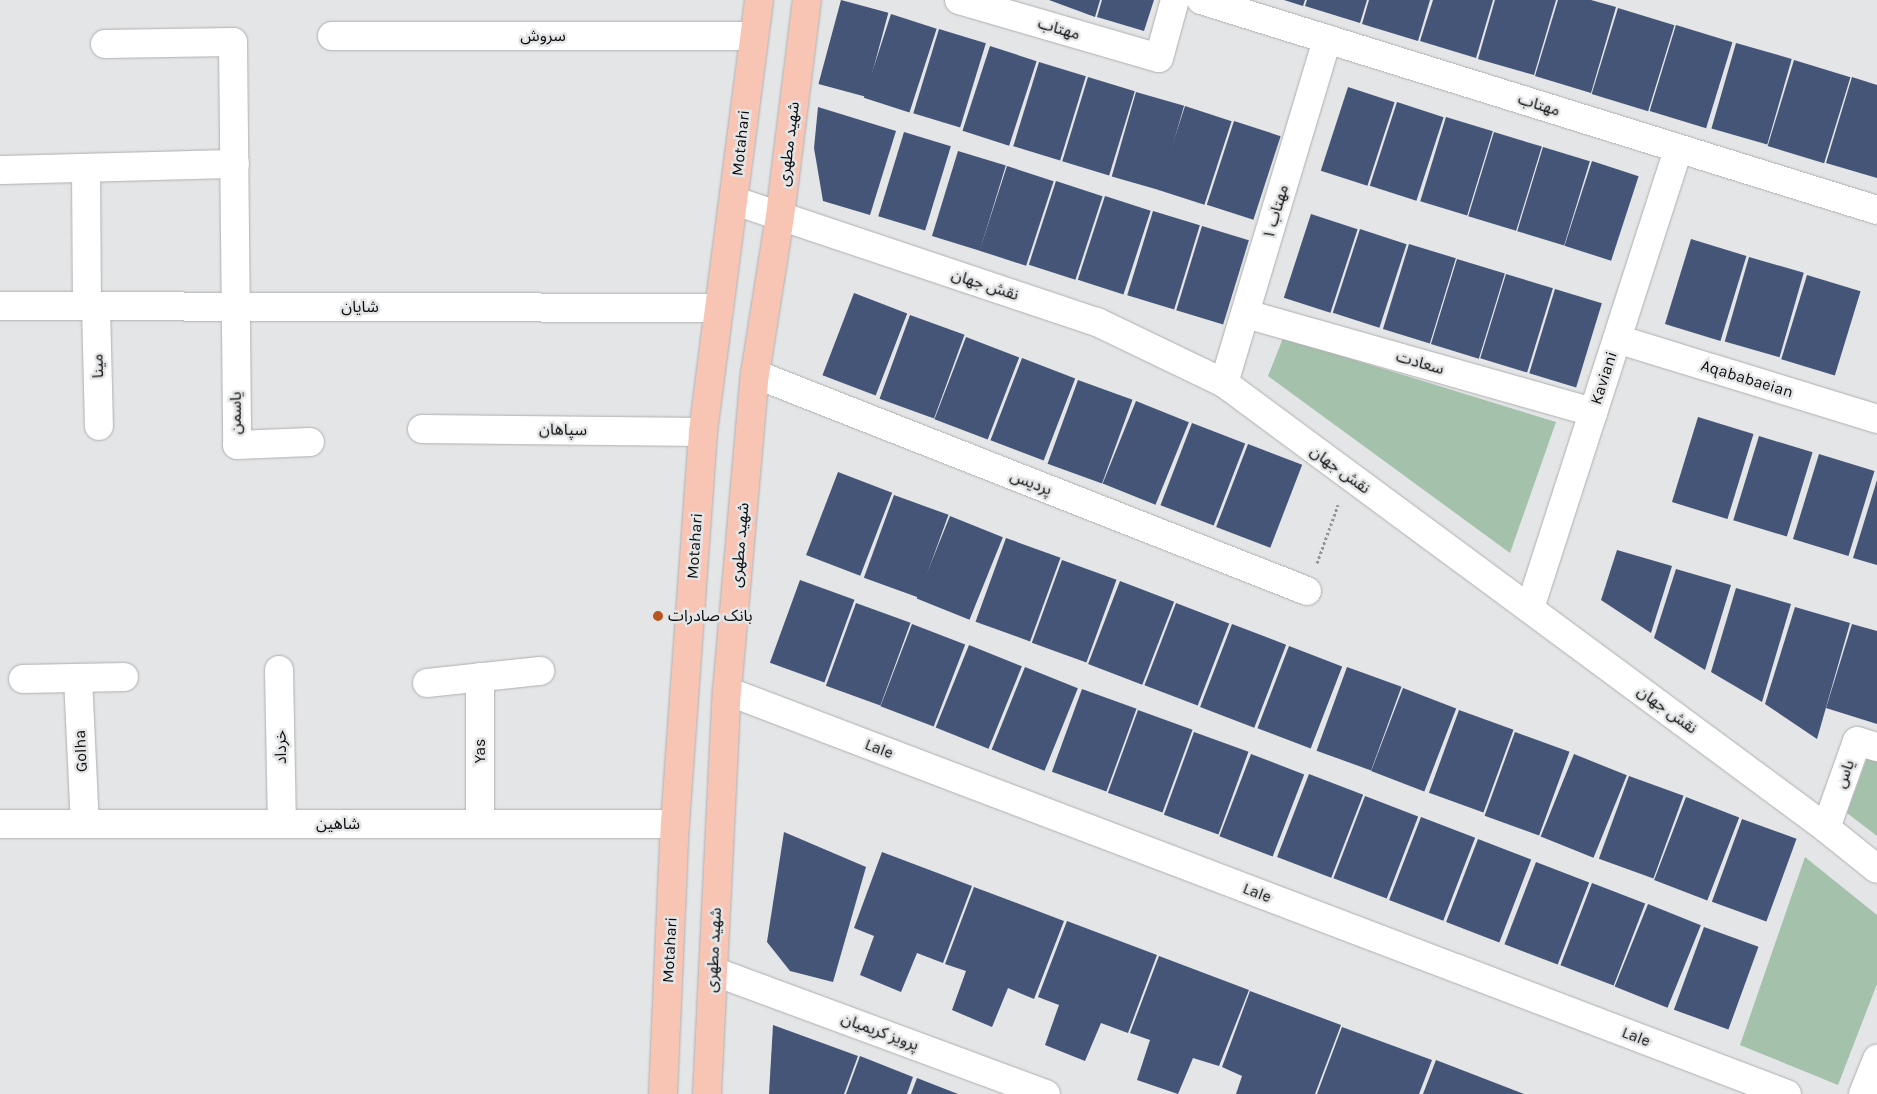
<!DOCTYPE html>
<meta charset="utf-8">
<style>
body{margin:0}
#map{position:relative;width:1877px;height:1094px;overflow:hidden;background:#e4e5e6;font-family:Karla,"Noto Sans Arabic",sans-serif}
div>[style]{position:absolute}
.green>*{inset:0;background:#a4c1ac}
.building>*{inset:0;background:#455578;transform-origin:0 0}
.path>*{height:3px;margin-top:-1.5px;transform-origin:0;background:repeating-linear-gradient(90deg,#939394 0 2.5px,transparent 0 5px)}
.roads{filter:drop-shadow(0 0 1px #afafb1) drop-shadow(0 0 1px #afafb1)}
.minor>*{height:28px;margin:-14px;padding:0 14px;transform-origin:14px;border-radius:14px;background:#fff}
.major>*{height:28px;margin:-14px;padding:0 14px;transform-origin:14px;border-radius:14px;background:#f8c5b5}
.dots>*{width:14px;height:14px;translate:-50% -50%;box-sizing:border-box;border:2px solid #e4e5e6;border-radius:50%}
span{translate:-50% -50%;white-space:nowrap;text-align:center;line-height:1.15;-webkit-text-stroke:5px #e4e5e6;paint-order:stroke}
.street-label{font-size:16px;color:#0c0c0d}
.poi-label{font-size:16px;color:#0c0c0d}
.left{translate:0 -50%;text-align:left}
</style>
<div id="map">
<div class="green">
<div style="clip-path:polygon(1283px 338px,1556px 422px,1510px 553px,1268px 376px)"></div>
<div style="clip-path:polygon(1867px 758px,1877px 761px,1877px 836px,1847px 813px)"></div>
<div style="clip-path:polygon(1805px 857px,1877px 915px,1877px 984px,1838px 1085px,1740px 1045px)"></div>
</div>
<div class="building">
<div style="left:841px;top:0;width:49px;height:87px;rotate:15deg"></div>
<div style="clip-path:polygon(1049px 0,1100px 0,1095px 17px)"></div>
<div style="clip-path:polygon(1102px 0,1154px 0,1144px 31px,1097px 17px)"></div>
<div style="clip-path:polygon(1284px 0,1305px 0,1303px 6px)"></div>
<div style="clip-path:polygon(1307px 0,1367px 0,1360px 23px,1305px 6px)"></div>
<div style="clip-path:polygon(1369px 0,1430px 0,1418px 41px,1362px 24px)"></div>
<div style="clip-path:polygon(1433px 0,1493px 0,1476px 58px,1420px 41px)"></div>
<div style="clip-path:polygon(1495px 0,1556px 0,1534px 75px,1478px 59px)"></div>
<div style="clip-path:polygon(1558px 0,1591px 0,1616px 7px,1591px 93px,1535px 76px)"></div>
<div style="left:1618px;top:8px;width:59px;height:90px;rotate:17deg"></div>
<div style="left:891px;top:14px;width:48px;height:88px;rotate:18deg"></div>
<div style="left:1676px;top:25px;width:59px;height:90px;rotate:17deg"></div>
<div style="left:939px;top:29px;width:49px;height:88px;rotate:17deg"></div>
<div style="left:1736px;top:43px;width:58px;height:89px;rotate:16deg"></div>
<div style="left:990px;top:46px;width:49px;height:89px;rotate:18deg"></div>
<div style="left:1794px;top:60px;width:59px;height:90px;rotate:17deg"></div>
<div style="left:1039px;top:62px;width:49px;height:88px;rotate:17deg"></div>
<div style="left:1088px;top:77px;width:49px;height:88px;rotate:17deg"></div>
<div style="clip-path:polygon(1852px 77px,1877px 85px,1877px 178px,1826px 163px)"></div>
<div style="left:1348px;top:87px;width:49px;height:88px;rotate:18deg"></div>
<div style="left:1136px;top:92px;width:50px;height:88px;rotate:16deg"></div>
<div style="left:1397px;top:102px;width:49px;height:88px;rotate:18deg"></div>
<div style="left:1185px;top:106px;width:49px;height:88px;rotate:18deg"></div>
<div style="clip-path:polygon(818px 107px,896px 131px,870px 215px,823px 201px,814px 148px)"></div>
<div style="left:1446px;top:117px;width:49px;height:88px;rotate:17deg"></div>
<div style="left:1234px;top:121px;width:49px;height:88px;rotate:18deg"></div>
<div style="left:904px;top:132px;width:49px;height:88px;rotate:17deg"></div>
<div style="left:1494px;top:132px;width:50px;height:88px;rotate:17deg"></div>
<div style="left:1543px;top:147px;width:49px;height:88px;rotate:17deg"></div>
<div style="left:958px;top:151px;width:50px;height:89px;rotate:17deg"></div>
<div style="left:1592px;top:161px;width:49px;height:89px;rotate:18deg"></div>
<div style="left:1007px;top:166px;width:49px;height:89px;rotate:18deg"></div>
<div style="left:1056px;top:181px;width:49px;height:88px;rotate:18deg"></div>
<div style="left:1105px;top:196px;width:48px;height:88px;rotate:18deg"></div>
<div style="left:1153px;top:211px;width:49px;height:88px;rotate:17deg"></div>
<div style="left:1311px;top:214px;width:49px;height:88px;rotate:18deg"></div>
<div style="left:1202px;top:226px;width:49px;height:88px;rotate:17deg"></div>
<div style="left:1360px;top:229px;width:49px;height:88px;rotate:18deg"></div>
<div style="left:1691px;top:239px;width:58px;height:89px;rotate:17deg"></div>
<div style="left:1409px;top:244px;width:49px;height:89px;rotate:17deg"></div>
<div style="left:1749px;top:257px;width:57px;height:88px;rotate:16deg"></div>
<div style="left:1457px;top:259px;width:50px;height:89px;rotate:17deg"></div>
<div style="left:1506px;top:274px;width:49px;height:88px;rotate:17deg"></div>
<div style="left:1807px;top:275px;width:56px;height:88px;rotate:17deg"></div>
<div style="left:1555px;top:289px;width:49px;height:88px;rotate:17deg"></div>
<div style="left:854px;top:293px;width:57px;height:88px;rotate:21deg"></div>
<div style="left:910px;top:315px;width:58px;height:89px;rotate:20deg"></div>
<div style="left:966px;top:337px;width:57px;height:88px;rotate:21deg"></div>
<div style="left:1022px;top:358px;width:57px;height:88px;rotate:21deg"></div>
<div style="left:1078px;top:380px;width:58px;height:89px;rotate:20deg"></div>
<div style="left:1136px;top:401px;width:57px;height:89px;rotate:22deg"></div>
<div style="left:1698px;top:417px;width:58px;height:89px;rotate:17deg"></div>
<div style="left:1192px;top:423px;width:57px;height:88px;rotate:21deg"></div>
<div style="left:1759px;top:436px;width:56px;height:88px;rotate:17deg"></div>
<div style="left:1248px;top:444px;width:58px;height:89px;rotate:21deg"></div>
<div style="left:1819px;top:454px;width:58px;height:89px;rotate:17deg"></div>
<div style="left:838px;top:472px;width:58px;height:89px;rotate:21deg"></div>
<div style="clip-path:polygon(1877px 480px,1877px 565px,1853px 558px)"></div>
<div style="left:894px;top:495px;width:58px;height:88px;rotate:20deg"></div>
<div style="left:950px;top:516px;width:57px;height:89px;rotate:22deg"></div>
<div style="left:1006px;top:538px;width:58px;height:89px;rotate:20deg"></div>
<div style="clip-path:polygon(1617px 550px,1672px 566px,1651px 633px,1601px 600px)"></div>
<div style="left:1062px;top:560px;width:58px;height:88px;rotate:20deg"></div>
<div style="clip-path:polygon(1676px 569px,1731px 585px,1705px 670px,1654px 638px)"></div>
<div style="left:800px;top:580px;width:58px;height:88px;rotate:20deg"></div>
<div style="left:1120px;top:581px;width:58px;height:89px;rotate:21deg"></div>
<div style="clip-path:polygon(1736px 588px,1791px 604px,1762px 702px,1711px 672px)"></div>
<div style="left:856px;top:603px;width:58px;height:88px;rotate:20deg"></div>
<div style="left:1176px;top:603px;width:57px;height:88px;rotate:21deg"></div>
<div style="clip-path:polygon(1795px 607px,1850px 623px,1817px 739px,1765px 704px)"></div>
<div style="left:912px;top:624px;width:57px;height:88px;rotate:21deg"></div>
<div style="left:1232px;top:624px;width:58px;height:89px;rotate:21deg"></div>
<div style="clip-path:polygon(1852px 624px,1877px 631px,1877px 724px,1826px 708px)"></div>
<div style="left:969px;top:645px;width:57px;height:89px;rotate:22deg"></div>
<div style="left:1289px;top:646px;width:57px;height:88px;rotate:21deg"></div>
<div style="left:1025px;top:667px;width:57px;height:89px;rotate:22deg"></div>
<div style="left:1347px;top:667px;width:58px;height:89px;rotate:20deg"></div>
<div style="left:1403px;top:688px;width:57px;height:89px;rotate:21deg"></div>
<div style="left:1082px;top:689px;width:58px;height:88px;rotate:20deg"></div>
<div style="left:1138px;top:710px;width:58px;height:88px;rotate:20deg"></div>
<div style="left:1459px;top:710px;width:58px;height:88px;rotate:20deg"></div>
<div style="left:1194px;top:732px;width:58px;height:88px;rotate:20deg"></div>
<div style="left:1515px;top:732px;width:58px;height:89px;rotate:20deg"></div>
<div style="left:1251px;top:754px;width:57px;height:88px;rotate:21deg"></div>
<div style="left:1574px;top:754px;width:57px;height:89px;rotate:22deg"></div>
<div style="left:1309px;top:774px;width:58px;height:89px;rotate:21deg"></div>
<div style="left:1629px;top:776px;width:58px;height:88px;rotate:20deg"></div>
<div style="left:1365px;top:796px;width:57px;height:88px;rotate:21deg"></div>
<div style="left:1686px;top:797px;width:57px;height:89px;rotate:21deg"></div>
<div style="left:1421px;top:817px;width:58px;height:89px;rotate:21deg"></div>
<div style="left:1742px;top:819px;width:58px;height:88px;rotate:20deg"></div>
<div style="clip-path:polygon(784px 832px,866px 867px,833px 982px,790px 971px,767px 942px)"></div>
<div style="left:1478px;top:839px;width:57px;height:89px;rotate:21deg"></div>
<div style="clip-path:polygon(882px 852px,972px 886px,943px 963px,917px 953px,901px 992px,860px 975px,874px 936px,854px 928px)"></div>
<div style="left:1536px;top:862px;width:57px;height:88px;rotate:21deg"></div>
<div style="left:1592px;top:883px;width:57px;height:88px;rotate:21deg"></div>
<div style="clip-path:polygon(974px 887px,1064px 921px,1034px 999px,1008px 988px,992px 1027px,952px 1010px,966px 971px,945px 964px)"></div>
<div style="left:1648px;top:904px;width:57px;height:89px;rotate:22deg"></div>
<div style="clip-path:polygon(1067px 921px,1157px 955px,1128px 1033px,1101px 1023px,1085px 1061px,1045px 1045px,1059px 1005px,1038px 997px)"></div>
<div style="left:1704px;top:927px;width:58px;height:88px;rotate:20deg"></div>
<div style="clip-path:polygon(1159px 956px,1249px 990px,1219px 1066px,1193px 1058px,1178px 1094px,1137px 1080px,1150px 1040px,1130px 1033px)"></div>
<div style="clip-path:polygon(1250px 991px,1341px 1025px,1315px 1094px,1236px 1094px,1242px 1076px,1222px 1067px)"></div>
<div style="clip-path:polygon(773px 1025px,858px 1056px,844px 1094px,769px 1094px)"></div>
<div style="clip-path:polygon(1342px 1027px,1432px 1060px,1419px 1094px,1317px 1094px)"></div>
<div style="clip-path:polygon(860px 1056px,913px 1077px,907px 1094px,846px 1094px)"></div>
<div style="clip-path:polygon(1436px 1060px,1524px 1094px,1423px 1094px)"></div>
<div style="clip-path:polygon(917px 1078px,958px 1094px,911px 1094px)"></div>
</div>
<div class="path">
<div style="left:1317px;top:563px;width:62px;rotate:-70.1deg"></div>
</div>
<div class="roads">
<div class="minor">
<div style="left:959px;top:0;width:208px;rotate:16.2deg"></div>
<div style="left:1159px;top:58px;width:60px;rotate:-74.6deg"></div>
<div style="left:1201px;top:0;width:708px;rotate:17.26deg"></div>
<div style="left:332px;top:36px;width:422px"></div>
<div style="left:105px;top:44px;width:128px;rotate:-0.9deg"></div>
<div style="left:233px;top:42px;width:403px;rotate:89.4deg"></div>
<div style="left:237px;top:445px;width:73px;rotate:-2.4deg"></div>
<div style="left:86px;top:168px;width:138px;rotate:89.6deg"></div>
<div style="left:0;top:170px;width:235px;rotate:-1.5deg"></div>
<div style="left:735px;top:201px;width:382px;rotate:18.5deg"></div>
<div style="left:1097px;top:322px;width:141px;rotate:25.7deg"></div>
<div style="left:1224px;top:383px;width:749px;rotate:36.47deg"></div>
<div style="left:1826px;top:828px;width:65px;rotate:38.8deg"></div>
<div style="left:0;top:306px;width:719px;rotate:0.16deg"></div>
<div style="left:96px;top:306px;width:120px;rotate:88.6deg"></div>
<div style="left:1246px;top:314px;width:361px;rotate:15.8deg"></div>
<div style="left:1617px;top:339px;width:272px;rotate:17.1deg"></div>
<div style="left:755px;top:374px;width:593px;rotate:21.46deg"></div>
<div style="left:1224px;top:383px;width:359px;rotate:-73.3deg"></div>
<div style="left:422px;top:429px;width:281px;rotate:0.6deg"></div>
<div style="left:1530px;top:608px;width:482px;rotate:-72.1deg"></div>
<div style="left:279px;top:670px;width:154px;rotate:88.9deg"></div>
<div style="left:78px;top:678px;width:146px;rotate:87.3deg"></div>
<div style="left:23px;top:679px;width:101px;rotate:-1.1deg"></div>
<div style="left:427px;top:683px;width:114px;rotate:-6.1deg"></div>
<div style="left:727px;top:691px;width:1134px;rotate:20.82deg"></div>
<div style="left:0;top:824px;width:675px"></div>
<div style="left:480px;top:824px;width:147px;rotate:-90deg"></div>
<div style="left:1826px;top:828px;width:92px;rotate:-70.4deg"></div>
<div style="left:1857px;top:741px;width:21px;rotate:17deg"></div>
<div style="left:713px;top:971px;width:355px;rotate:20.3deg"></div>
<div style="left:1863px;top:1094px;width:38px;rotate:-68deg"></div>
</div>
<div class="major">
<div style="left:663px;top:1094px;width:270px;rotate:-87.5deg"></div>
<div style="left:675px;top:824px;width:393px;rotate:-85.9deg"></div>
<div style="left:703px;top:432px;width:436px;rotate:-82.6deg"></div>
<div style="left:707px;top:1094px;width:403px;rotate:-87.2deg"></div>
<div style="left:727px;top:691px;width:318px;rotate:-85deg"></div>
<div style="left:755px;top:374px;width:160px;rotate:-81deg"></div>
<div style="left:780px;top:216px;width:218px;rotate:-82.9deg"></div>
</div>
</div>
<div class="dots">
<div style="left:658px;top:616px;background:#b9551e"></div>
</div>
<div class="street-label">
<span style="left:1059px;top:29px;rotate:16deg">مهتاب</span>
<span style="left:543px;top:36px">سروش</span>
<span style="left:1539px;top:105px;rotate:17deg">مهتاب</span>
<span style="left:741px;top:143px;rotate:-84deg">Motahari</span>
<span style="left:789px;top:144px;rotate:-83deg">شهید مطهری</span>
<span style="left:1276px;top:212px;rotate:-74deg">مهتاب ۱</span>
<span style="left:985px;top:285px;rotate:18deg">نقش جهان</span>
<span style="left:360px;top:307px">شایان</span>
<span style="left:1420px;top:363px;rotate:16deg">سعادت</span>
<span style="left:98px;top:366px;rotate:-92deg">مینا</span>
<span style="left:1604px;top:378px;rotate:-72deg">Kaviani</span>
<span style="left:1747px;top:379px;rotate:17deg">Aqababaeian</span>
<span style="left:236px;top:413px;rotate:-90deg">یاسمن</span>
<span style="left:563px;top:430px;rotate:1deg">سپاهان</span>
<span style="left:1340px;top:470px;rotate:36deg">نقش جهان</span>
<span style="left:1031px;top:483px;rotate:21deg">پردیس</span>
<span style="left:740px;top:545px;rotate:-85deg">شهید مطهری</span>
<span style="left:695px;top:546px;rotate:-86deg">Motahari</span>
<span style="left:1667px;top:710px;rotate:36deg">نقش جهان</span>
<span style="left:281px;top:747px;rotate:-91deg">خرداد</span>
<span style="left:879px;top:749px;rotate:21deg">Lale</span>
<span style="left:81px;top:751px;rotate:-93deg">Golha</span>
<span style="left:480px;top:751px;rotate:-90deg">Yas</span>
<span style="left:1845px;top:774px;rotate:-70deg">یاس</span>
<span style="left:338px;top:824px">شاهین</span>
<span style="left:1257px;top:893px;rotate:21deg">Lale</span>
<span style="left:670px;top:950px;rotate:-87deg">Motahari</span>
<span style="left:714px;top:950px;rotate:-87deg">شهید مطهری</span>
<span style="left:880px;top:1032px;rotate:20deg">پرویز کریمیان</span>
<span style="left:1636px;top:1037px;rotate:21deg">Lale</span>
</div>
<div class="poi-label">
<span class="left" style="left:668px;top:616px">بانک صادرات</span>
</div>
</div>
